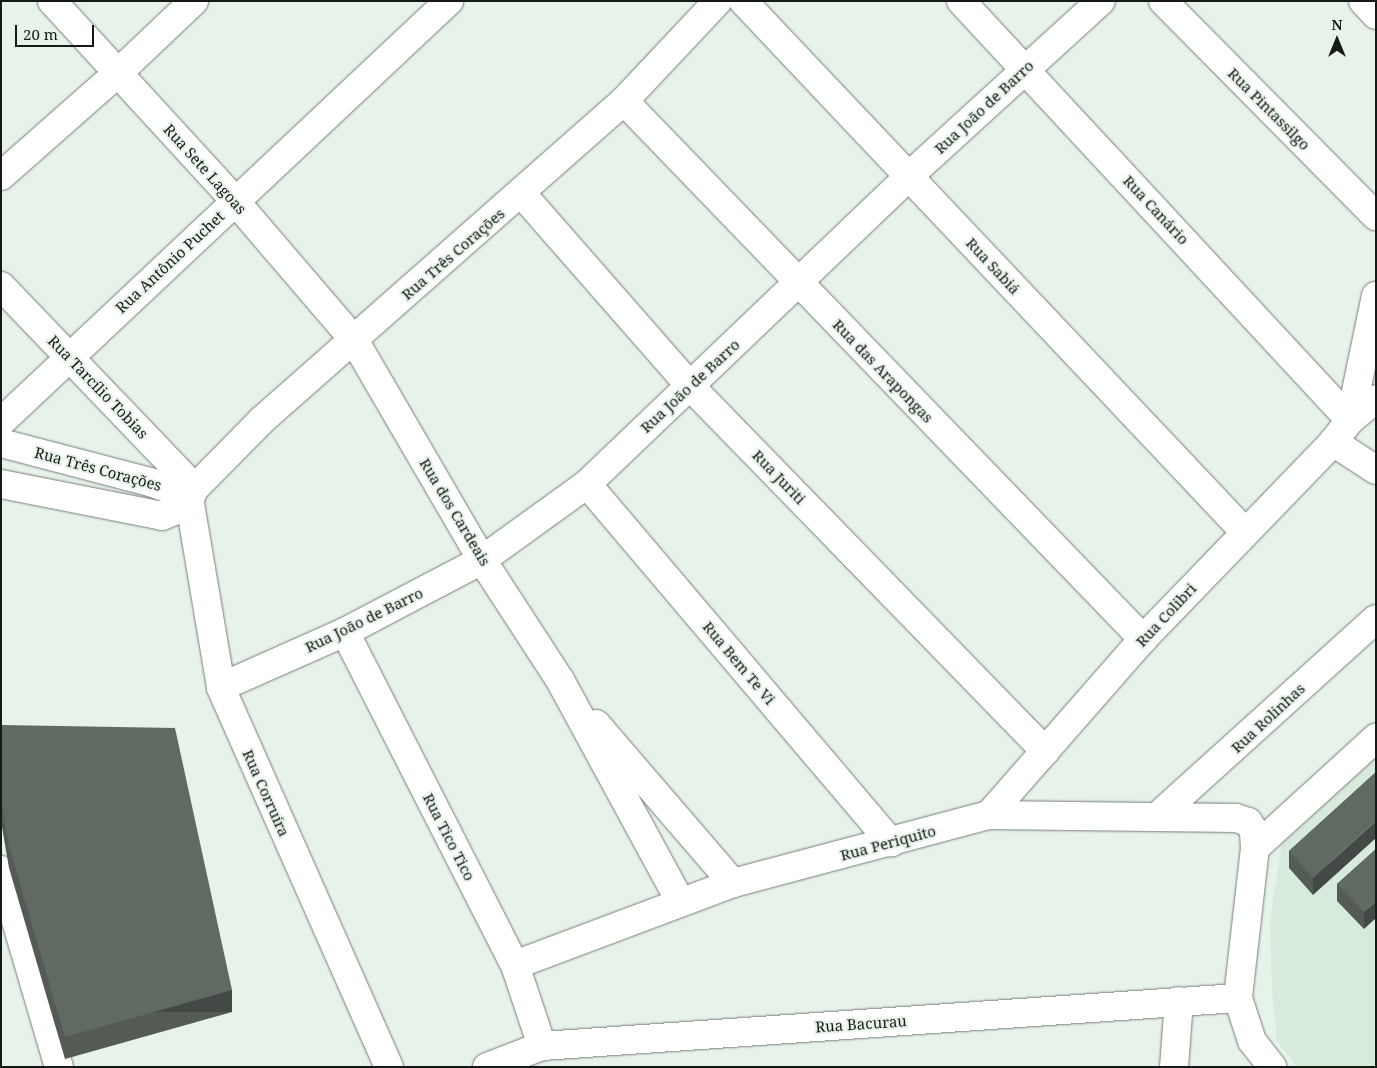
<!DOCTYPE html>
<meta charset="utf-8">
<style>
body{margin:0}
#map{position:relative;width:1377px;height:1068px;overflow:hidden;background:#e7f2e9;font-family:"Noto Serif",serif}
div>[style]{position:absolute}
.built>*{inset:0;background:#d7eadc}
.roads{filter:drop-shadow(0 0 1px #757f77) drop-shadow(0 0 1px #757f77)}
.minor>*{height:28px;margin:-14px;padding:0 14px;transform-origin:14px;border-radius:14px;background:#fff}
.wall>*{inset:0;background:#535b54}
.shaded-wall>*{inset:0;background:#434a45;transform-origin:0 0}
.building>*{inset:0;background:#606a62}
span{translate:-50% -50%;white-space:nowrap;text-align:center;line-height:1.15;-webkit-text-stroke:4px #e7f2e9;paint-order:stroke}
.street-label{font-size:15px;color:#161a17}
.frame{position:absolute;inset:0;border:2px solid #161a17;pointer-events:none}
.north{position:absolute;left:1312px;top:15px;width:50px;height:50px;-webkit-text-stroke:4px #e7f2e9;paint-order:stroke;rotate:0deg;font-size:14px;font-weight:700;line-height:20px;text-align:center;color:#161a17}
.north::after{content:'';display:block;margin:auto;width:18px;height:22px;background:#161a17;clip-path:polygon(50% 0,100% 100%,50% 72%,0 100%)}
.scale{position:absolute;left:15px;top:25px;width:79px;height:22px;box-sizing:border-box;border:2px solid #161a17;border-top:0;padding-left:6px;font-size:15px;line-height:18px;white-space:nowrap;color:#161a17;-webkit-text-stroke:4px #e7f2e9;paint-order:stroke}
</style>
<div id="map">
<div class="built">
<div style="clip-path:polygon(1376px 756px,1376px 1067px,1297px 1067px,1277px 1041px,1272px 991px,1270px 920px,1282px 842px)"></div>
</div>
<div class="roads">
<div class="minor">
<div style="left:52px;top:1px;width:271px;rotate:47.5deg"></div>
<div style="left:235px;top:201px;width:183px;rotate:49.4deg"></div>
<div style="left:354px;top:340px;width:255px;rotate:59.8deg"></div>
<div style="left:482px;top:560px;width:143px;rotate:57deg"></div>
<div style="left:560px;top:680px;width:251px;rotate:61.5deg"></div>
<div style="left:743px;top:1px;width:729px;rotate:46.61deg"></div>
<div style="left:961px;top:1px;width:572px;rotate:47.13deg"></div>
<div style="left:1163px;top:1px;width:303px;rotate:45.3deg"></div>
<div style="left:1363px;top:1px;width:19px;rotate:47deg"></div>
<div style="left:624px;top:101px;width:748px;rotate:46.03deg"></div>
<div style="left:1px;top:176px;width:156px;rotate:-41.4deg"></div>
<div style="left:118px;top:73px;width:105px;rotate:-43.5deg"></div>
<div style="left:522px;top:194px;width:254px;rotate:48.8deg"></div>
<div style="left:689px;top:385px;width:511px;rotate:45.79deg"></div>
<div style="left:1px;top:286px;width:280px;rotate:46.2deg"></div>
<div style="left:1350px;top:420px;width:127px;rotate:-78.2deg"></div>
<div style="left:1px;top:422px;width:615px;rotate:-43.22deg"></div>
<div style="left:1333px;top:442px;width:51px;rotate:33.1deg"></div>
<div style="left:1px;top:443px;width:154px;rotate:14.7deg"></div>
<div style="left:150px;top:482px;width:20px;rotate:20deg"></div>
<div style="left:169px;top:489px;width:26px;rotate:36deg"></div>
<div style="left:1px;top:484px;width:164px;rotate:11.2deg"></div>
<div style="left:162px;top:516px;width:30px;rotate:-23deg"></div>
<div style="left:587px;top:484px;width:470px;rotate:49.7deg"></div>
<div style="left:345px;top:632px;width:374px;rotate:63deg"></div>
<div style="left:515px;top:965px;width:85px;rotate:71.6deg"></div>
<div style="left:221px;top:687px;width:136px;rotate:-23.9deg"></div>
<div style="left:345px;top:632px;width:155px;rotate:-27.7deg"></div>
<div style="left:482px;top:560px;width:130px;rotate:-35.9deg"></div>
<div style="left:587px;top:484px;width:444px;rotate:-43.7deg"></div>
<div style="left:908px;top:177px;width:261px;rotate:-42.4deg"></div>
<div style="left:596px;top:724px;width:210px;rotate:49.3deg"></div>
<div style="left:989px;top:815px;width:234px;rotate:-48.8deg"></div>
<div style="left:1143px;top:639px;width:274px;rotate:-46deg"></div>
<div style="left:1333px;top:442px;width:28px;rotate:-52deg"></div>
<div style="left:1350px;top:420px;width:33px;rotate:-39deg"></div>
<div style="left:1159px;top:815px;width:292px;rotate:-42.1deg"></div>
<div style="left:1255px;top:848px;width:164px;rotate:-42.3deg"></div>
<div style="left:1px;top:870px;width:205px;rotate:73.6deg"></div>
<div style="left:515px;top:965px;width:233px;rotate:-20.6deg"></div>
<div style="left:733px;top:883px;width:265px;rotate:-14.9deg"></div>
<div style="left:989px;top:815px;width:247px;rotate:0.7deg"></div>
<div style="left:1236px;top:818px;width:13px;rotate:18deg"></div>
<div style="left:1248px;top:822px;width:11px;rotate:56deg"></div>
<div style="left:1254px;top:831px;width:17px;rotate:87deg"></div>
<div style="left:1255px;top:848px;width:151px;rotate:96.5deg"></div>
<div style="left:1238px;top:998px;width:45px;rotate:72deg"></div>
<div style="left:1252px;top:1041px;width:33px;rotate:52deg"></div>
<div style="left:389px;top:1067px;width:415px;rotate:-113.9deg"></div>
<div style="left:221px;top:687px;width:186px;rotate:-99.6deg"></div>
<div style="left:190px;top:504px;width:9px;rotate:-84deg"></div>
<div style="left:191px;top:495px;width:8px;rotate:-60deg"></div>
<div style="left:195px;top:488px;width:95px;rotate:-45.4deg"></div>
<div style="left:262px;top:420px;width:482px;rotate:-41.4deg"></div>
<div style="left:624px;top:101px;width:137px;rotate:-46.8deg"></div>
<div style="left:487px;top:1067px;width:59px;rotate:-20.9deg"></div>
<div style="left:542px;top:1046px;width:698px;rotate:-3.95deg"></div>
<div style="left:1174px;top:1067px;width:66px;rotate:-85.7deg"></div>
</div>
</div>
<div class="wall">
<div style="clip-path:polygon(1px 725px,232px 1012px,65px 1059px,9px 868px,1px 821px)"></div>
<div style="clip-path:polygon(1376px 772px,1313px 895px,1289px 868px,1289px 851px)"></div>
<div style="clip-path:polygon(1376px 849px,1364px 929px,1337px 901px,1337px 884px)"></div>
</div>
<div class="shaded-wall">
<div style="clip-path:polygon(1376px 821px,1376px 838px,1313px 895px,1313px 878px)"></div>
<div style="clip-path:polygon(1376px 901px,1376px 918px,1364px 929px,1364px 912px)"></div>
<div style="left:232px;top:990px;width:22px;height:173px;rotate:90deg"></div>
</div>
<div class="building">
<div style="clip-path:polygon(1px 725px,175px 728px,232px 990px,65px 1037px,9px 846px,1px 799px)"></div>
<div style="clip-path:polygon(1376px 772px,1376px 821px,1313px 878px,1289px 851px)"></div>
<div style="clip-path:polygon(1376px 849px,1376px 901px,1364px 912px,1337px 884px)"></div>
</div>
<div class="street-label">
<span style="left:984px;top:107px;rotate:-43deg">Rua João de Barro</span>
<span style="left:1269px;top:109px;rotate:45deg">Rua Pintassilgo</span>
<span style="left:205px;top:169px;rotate:48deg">Rua Sete Lagoas</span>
<span style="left:1156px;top:210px;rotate:47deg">Rua Canário</span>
<span style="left:453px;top:254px;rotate:-41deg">Rua Três Corações</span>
<span style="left:170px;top:262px;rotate:-43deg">Rua Antônio Puchet</span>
<span style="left:993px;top:266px;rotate:47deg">Rua Sabiá</span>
<span style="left:883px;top:371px;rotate:46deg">Rua das Arapongas</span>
<span style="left:690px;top:386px;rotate:-43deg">Rua João de Barro</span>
<span style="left:98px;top:387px;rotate:46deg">Rua Tarcílio Tobias</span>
<span style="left:98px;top:469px;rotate:15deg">Rua Três Corações</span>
<span style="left:779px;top:477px;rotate:46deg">Rua Juriti</span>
<span style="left:455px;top:512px;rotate:59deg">Rua dos Cardeais</span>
<span style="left:1166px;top:615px;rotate:-47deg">Rua Colibri</span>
<span style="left:364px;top:620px;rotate:-26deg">Rua João de Barro</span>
<span style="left:739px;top:663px;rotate:50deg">Rua Bem Te Vi</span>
<span style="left:1268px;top:718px;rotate:-43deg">Rua Rolinhas</span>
<span style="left:266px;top:793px;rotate:66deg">Rua Corruíra</span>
<span style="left:449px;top:837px;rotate:63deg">Rua Tico Tico</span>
<span style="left:888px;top:843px;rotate:-15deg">Rua Periquito</span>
<span style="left:861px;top:1024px;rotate:-4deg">Rua Bacurau</span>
</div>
<div class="frame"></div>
<div class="north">N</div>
<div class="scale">20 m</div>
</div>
